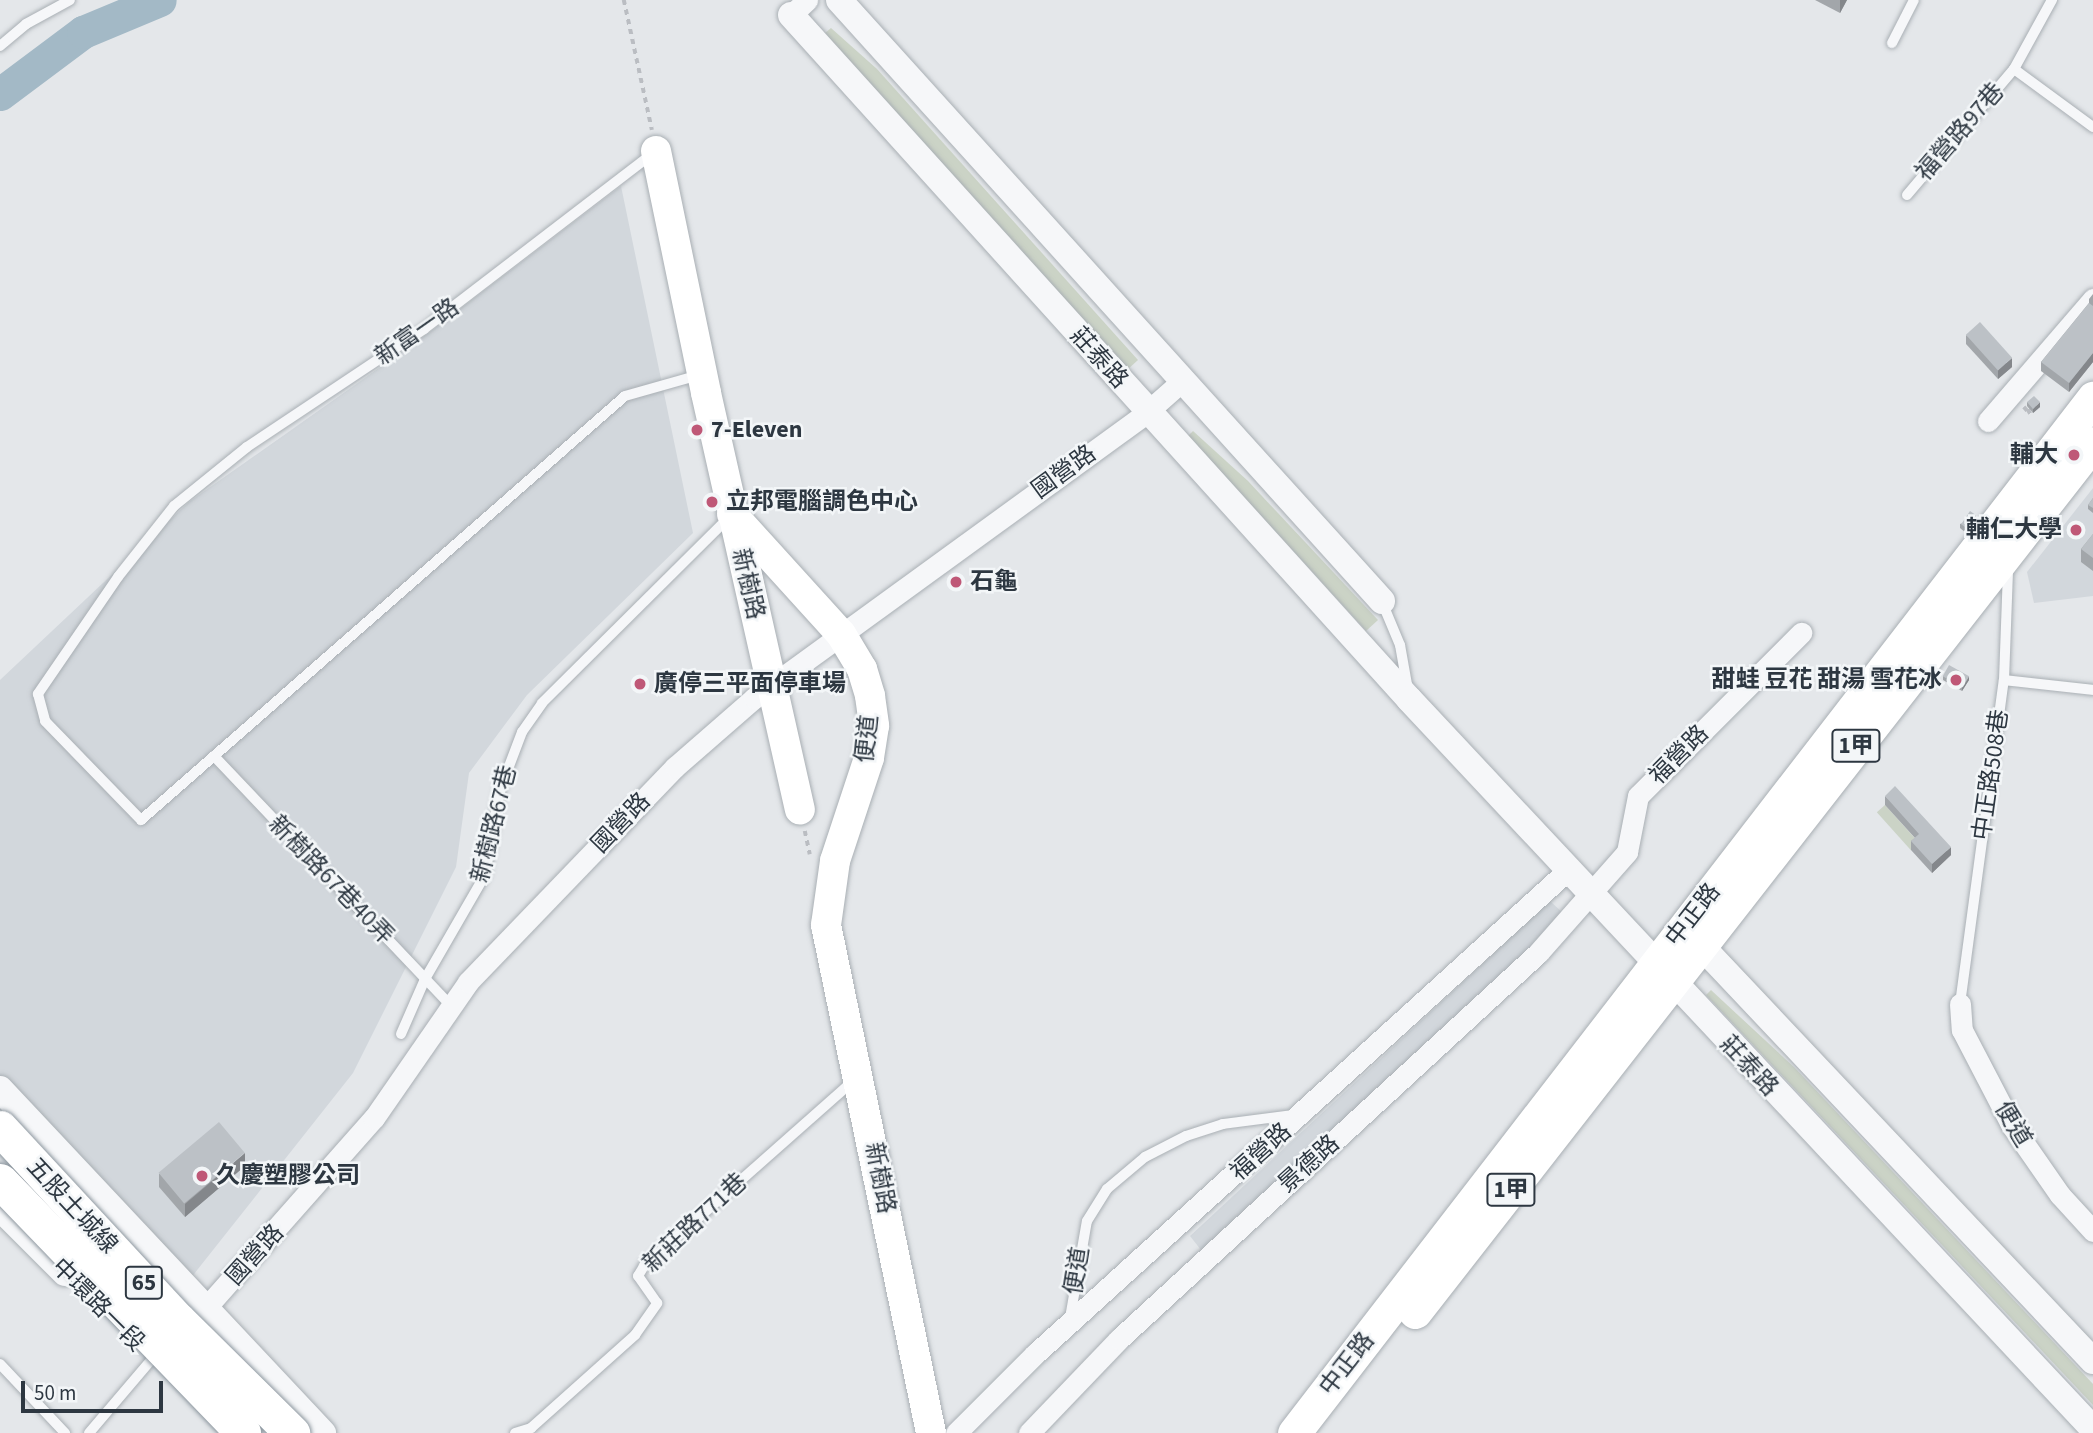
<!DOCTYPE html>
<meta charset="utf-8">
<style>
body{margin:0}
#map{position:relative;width:2093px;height:1433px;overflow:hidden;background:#e4e7ea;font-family:"Source Sans 3","Noto Sans TC",sans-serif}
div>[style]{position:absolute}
.built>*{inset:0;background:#d2d7dc}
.green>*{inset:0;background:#cbd3c6;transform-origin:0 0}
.river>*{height:33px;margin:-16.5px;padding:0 16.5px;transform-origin:16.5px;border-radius:16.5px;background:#a3b9c6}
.path>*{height:3.5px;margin-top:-1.75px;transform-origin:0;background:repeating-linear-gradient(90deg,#babdc2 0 5px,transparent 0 10px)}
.roads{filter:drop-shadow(0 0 2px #a9afb4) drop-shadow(0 0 2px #a9afb4)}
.service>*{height:10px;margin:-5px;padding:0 5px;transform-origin:5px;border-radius:5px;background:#f6f7f9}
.minor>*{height:21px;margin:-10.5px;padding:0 10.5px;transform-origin:10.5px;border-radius:10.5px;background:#f6f7f9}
.tertiary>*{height:26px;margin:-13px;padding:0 13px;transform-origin:13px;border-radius:13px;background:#f6f7f9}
.secondary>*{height:30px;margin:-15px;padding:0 15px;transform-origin:15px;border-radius:15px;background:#fff}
.primary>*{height:33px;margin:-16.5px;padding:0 16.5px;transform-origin:16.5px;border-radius:16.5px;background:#fff}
.bridges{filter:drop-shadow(0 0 2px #8d979f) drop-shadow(0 0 2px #8d979f)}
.trunk-bridge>*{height:35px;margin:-17.5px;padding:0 17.5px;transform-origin:17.5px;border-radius:17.5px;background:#fff}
.wall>*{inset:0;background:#a2a6aa}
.shaded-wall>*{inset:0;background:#84878b}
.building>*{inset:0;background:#bcc1c6;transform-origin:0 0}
.dots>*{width:19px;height:19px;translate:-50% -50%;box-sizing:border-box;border:4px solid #f3f6f8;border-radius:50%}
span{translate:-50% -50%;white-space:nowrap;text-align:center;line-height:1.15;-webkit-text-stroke:5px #f3f6f8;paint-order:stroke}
.shield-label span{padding:2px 5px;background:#f3f6f8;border:2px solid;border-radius:5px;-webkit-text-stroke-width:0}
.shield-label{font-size:23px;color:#2d3741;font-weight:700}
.street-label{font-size:24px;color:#2d3741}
.poi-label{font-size:24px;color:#2d3741;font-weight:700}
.left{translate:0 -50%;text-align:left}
.right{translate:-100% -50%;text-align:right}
.scale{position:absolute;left:21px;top:1381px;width:142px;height:32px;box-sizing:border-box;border:4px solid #2d3741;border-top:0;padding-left:9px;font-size:21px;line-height:24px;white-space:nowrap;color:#2d3741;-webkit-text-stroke:5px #f3f6f8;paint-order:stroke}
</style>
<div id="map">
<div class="built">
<div style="clip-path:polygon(621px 186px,693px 533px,527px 695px,469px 773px,456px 867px,353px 1073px,179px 1293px,0 1106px,0 680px,189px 502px,430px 332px)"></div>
<div style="clip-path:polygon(2093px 488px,2093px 596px,2034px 603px,2027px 572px)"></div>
<div style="clip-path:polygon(1550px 901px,1564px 914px,1559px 922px,1201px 1250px,1190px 1236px)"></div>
</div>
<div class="green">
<div style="clip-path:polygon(831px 28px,877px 69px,1138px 360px,1127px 370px,825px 33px)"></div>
<div style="clip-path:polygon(1193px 431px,1248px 481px,1378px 620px,1366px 631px,1188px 436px)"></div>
<div style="left:1885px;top:805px;width:51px;height:11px;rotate:48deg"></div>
<div style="clip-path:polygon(1711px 990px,1795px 1068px,2093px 1384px,2093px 1405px,1706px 995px)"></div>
</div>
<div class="river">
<div style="left:0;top:94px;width:104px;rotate:-36.8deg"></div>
<div style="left:83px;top:32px;width:83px;rotate:-22.6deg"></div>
</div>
<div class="path">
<div style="left:624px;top:0;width:133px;rotate:77.8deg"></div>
<div style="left:2024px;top:407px;width:9px;rotate:49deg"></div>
<div style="left:2030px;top:414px;width:9px;rotate:-122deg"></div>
<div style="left:805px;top:831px;width:24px;rotate:78deg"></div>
</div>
<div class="roads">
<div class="service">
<div style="left:1892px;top:43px;width:48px;rotate:-62.9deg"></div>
<div style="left:0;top:46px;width:34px;rotate:-40deg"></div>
<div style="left:26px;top:24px;width:50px;rotate:-28.6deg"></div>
<div style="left:2014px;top:69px;width:98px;rotate:36.3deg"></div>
<div style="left:652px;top:154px;width:287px;rotate:142.5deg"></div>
<div style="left:424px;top:329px;width:213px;rotate:146.3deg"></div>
<div style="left:247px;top:447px;width:94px;rotate:141.1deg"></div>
<div style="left:174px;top:506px;width:90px;rotate:128.3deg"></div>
<div style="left:118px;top:577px;width:142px;rotate:124.4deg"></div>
<div style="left:38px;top:694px;width:28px;rotate:75deg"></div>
<div style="left:45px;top:721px;width:138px;rotate:45.9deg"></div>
<div style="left:141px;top:820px;width:643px;rotate:-41.22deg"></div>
<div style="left:625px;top:396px;width:77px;rotate:-15.8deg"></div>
<div style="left:1907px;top:195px;width:165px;rotate:-49.7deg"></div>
<div style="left:2014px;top:69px;width:79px;rotate:-61.2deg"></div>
<div style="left:1382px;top:602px;width:47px;rotate:67.3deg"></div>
<div style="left:1400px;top:645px;width:46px;rotate:79.9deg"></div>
<div style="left:2004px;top:680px;width:90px;rotate:6.4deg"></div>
<div style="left:214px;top:756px;width:342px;rotate:46.5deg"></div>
<div style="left:1960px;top:1004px;width:327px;rotate:-82.3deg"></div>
<div style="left:2004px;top:680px;width:111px;rotate:-87.9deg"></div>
<div style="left:401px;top:1034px;width:60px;rotate:-66.4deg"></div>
<div style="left:425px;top:979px;width:120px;rotate:-60deg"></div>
<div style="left:485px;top:875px;width:86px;rotate:-80deg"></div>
<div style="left:500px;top:790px;width:62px;rotate:-69.2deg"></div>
<div style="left:522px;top:732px;width:35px;rotate:-55deg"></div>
<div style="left:542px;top:703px;width:265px;rotate:-44.8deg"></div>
<div style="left:1070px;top:1318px;width:98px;rotate:-80.1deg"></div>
<div style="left:1087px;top:1221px;width:38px;rotate:-58deg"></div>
<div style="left:1107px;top:1189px;width:50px;rotate:-40.1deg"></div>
<div style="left:1145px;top:1157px;width:46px;rotate:-27.1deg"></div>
<div style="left:1186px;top:1136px;width:39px;rotate:-18deg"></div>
<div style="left:1223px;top:1124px;width:70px;rotate:-7.4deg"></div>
<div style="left:0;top:1364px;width:95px;rotate:46.7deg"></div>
<div style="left:89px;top:1433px;width:97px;rotate:-49.6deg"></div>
<div style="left:515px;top:1433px;width:17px;rotate:-17deg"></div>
<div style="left:531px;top:1428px;width:140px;rotate:-41.8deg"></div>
<div style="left:635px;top:1335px;width:39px;rotate:-55deg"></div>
<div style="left:657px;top:1303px;width:33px;rotate:-125deg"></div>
<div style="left:638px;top:1276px;width:12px;rotate:-59deg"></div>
<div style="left:644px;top:1266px;width:282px;rotate:-41.5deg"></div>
</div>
<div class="minor">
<div style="left:791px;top:15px;width:22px;rotate:-43deg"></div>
<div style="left:1988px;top:421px;width:161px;rotate:-49.3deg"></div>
<div style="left:1960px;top:1004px;width:26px;rotate:86deg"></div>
<div style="left:1962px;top:1030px;width:108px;rotate:62.5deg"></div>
<div style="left:2012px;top:1126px;width:84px;rotate:55.2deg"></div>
<div style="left:2060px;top:1195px;width:49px;rotate:47.5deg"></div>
<div style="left:195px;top:1320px;width:270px;rotate:-48.5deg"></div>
<div style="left:374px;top:1118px;width:165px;rotate:-55.3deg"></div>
<div style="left:468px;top:982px;width:298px;rotate:-46.1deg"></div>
<div style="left:675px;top:767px;width:105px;rotate:-41.1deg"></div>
<div style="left:754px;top:698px;width:486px;rotate:-36deg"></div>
<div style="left:1147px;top:412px;width:45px;rotate:-41.4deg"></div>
<div style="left:956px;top:1433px;width:112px;rotate:-45deg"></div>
<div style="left:1035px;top:1354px;width:719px;rotate:-42.24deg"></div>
<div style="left:1029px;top:1433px;width:130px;rotate:-46.2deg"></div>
<div style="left:1119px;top:1339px;width:570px;rotate:-42.65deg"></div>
<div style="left:1538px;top:953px;width:135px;rotate:-48.6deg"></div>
<div style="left:1627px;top:852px;width:57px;rotate:-78.9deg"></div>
<div style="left:1638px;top:796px;width:231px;rotate:-45deg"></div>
</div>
<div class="tertiary">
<div style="left:839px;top:0;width:810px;rotate:47.9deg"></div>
<div style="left:791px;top:15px;width:922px;rotate:47.9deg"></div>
<div style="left:1409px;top:699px;width:1000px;rotate:46.86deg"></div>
<div style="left:1688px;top:932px;width:590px;rotate:46.65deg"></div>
<div style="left:0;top:1089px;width:472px;rotate:46.8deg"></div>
<div style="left:0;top:1208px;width:92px;rotate:45deg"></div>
</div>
<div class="secondary">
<div style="left:656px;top:151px;width:247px;rotate:78.3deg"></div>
<div style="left:706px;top:393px;width:427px;rotate:77.3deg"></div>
<div style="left:732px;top:514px;width:162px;rotate:47.8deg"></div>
<div style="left:841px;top:634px;width:41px;rotate:59deg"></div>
<div style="left:862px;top:669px;width:28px;rotate:73deg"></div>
<div style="left:870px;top:696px;width:30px;rotate:82deg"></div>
<div style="left:874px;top:726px;width:32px;rotate:99deg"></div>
<div style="left:869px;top:758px;width:108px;rotate:108.3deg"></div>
<div style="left:835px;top:861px;width:65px;rotate:98deg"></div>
<div style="left:826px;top:925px;width:519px;rotate:78.32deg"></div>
</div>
<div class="primary">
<div style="left:1415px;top:1312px;width:1102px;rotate:-52.04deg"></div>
<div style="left:1294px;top:1433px;width:1308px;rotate:-52.33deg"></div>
</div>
</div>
<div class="bridges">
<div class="trunk-bridge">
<div style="left:0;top:1128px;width:262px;rotate:47.2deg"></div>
<div style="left:178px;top:1320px;width:161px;rotate:44.7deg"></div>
<div style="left:0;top:1181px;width:350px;rotate:46deg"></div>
</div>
</div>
<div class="wall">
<div style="clip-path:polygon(1815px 0,1847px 0,1840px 13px)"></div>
<div style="clip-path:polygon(2093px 294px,2093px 362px,2069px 392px,2041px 371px,2041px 362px,2089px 303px,2089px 299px)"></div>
<div style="clip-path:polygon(1966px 335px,2012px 367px,1998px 379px,1966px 344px)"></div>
<div style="clip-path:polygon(2027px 402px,2040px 407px,2033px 413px,2027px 406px)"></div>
<div style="clip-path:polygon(2093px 498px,2093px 513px,2088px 509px,2088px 505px)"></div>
<div style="clip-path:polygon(1976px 519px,1966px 533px,1960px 528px,1960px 524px)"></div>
<div style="clip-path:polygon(2093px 534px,2093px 571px,2081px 562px,2081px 549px)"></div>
<div style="clip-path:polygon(1943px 676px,1969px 680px,1962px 691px,1943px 680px)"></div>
<div style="clip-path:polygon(1885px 796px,1951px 855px,1932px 873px,1911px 850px,1911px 841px,1915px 838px,1885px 805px)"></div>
<div style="clip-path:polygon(245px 1166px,185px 1217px,159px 1187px,159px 1174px)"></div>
</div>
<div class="shaded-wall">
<div style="clip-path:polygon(1840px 0,1847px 0,1840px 13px)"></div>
<div style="clip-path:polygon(2093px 353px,2093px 362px,2069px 392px,2069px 383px)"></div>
<div style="clip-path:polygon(2012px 358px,2012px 367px,1998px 379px,1998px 370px)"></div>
<div style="clip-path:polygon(2040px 402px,2040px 407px,2033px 413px,2033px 409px)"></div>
<div style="clip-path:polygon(1976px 515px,1976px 519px,1966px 533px,1966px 529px)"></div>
<div style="clip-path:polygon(1969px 676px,1969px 680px,1962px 691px,1962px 686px)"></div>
<div style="clip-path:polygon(1951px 847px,1951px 855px,1932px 873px,1932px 864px)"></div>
<div style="clip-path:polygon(245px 1153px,245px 1166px,185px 1217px,185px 1204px)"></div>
</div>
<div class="building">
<div style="clip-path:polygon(2089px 303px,2093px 306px,2093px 353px,2069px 383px,2041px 362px)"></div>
<div style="left:1980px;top:322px;width:48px;height:19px;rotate:48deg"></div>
<div style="clip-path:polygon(2034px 396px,2040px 402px,2033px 409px,2027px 402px)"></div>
<div style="clip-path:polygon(2093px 498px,2093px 508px,2088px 505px)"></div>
<div style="left:1970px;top:511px;width:7px;height:16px;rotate:34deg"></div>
<div style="clip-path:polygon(2093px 534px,2093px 558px,2081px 549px)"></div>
<div style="left:1949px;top:665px;width:23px;height:13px;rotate:29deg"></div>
<div style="clip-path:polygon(1895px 786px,1951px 847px,1932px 864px,1911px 841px,1919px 834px,1885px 796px)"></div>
<div style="left:219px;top:1122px;width:40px;height:79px;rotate:50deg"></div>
</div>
<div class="dots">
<div style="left:697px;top:430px;background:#bf5877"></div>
<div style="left:2074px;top:455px;background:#bf5877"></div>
<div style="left:712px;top:502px;background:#bf5877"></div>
<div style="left:2076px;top:530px;background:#bf5877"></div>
<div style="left:956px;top:582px;background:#bf5877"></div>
<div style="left:1956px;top:680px;background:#bf5877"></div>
<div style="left:640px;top:684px;background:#bf5877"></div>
<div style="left:202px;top:1176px;background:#bf5877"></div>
</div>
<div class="shield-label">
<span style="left:1856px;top:746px">1甲</span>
<span style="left:1511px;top:1190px">1甲</span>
<span style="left:144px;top:1283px">65</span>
</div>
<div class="street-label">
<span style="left:1960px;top:132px;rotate:-49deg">福營路97巷</span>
<span style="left:417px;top:332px;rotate:-35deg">新富一路</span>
<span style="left:1099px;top:358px;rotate:48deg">莊泰路</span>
<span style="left:1064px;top:472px;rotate:-36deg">國營路</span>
<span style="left:748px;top:584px;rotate:77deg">新樹路</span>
<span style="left:867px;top:739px;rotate:-84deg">便道</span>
<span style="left:1679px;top:755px;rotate:-45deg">福營路</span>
<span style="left:1991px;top:775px;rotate:-82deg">中正路508巷</span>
<span style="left:621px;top:823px;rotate:-46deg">國營路</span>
<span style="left:494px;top:824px;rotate:-76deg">新樹路67巷</span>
<span style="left:331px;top:880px;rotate:46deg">新樹路67巷40弄</span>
<span style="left:1693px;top:915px;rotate:-52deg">中正路</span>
<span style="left:1749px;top:1066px;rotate:47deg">莊泰路</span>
<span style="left:2013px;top:1124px;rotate:59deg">便道</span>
<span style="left:1261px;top:1152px;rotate:-42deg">福營路</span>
<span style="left:1309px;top:1164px;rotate:-42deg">景德路</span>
<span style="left:880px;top:1178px;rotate:79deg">新樹路</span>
<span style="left:72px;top:1206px;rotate:47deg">五股土城線</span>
<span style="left:695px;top:1223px;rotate:-43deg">新莊路771巷</span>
<span style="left:255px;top:1255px;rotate:-48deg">國營路</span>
<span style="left:1077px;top:1271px;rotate:-81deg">便道</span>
<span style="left:98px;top:1305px;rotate:45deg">中環路一段</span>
<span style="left:1347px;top:1364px;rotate:-52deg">中正路</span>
</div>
<div class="poi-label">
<span class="left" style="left:711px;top:430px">7-Eleven</span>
<span class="right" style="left:2058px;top:455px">輔大</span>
<span class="left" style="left:726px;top:502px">立邦電腦調色中心</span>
<span class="right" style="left:2062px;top:530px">輔仁大學</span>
<span class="left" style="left:970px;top:582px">石龜</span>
<span class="right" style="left:1942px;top:680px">甜蛙 豆花 甜湯 雪花冰</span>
<span class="left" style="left:654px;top:684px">廣停三平面停車場</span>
<span class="left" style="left:216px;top:1176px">久慶塑膠公司</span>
</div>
<div class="scale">50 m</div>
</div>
